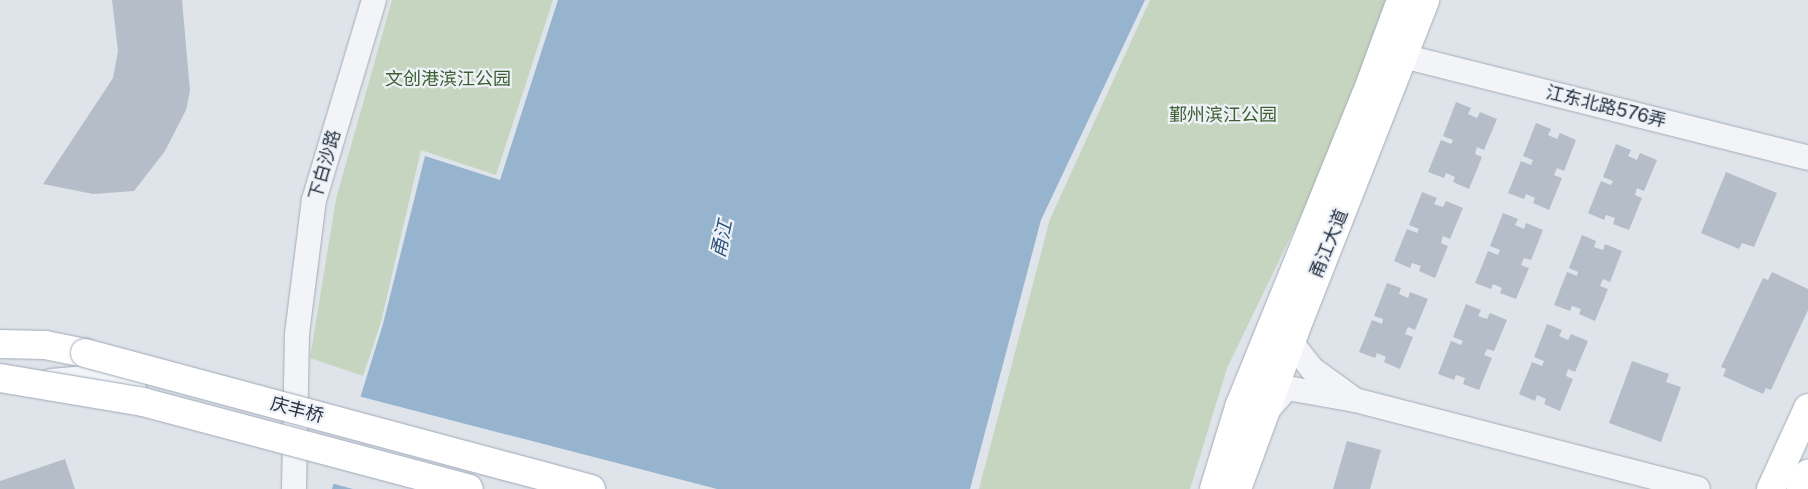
<!DOCTYPE html>
<meta charset="utf-8">
<style>
body{margin:0}
#map{position:relative;width:1808px;height:489px;overflow:hidden;background:#dfe4ea;font-family:"Public Sans","Noto Sans SC",sans-serif}
div>[style]{position:absolute}
.green>*{inset:0;background:#c5d5bf}
.water>*{inset:0;background:#96b4ce}
.pier>*{inset:0;background:#dfe4ea}
.building>*{inset:0;background:#b5bdc8}
.roads{filter:drop-shadow(0 0 1px #a4abb5) drop-shadow(0 0 1px #a4abb5)}
.minor>*{height:24px;margin:-12px;padding:0 12px;transform-origin:12px;border-radius:12px;background:#f2f4f8}
.major>*{height:28px;margin:-14px;padding:0 14px;transform-origin:14px;border-radius:14px;background:#fff}
.bridges{filter:drop-shadow(0 0 1px #9da8b7) drop-shadow(0 0 1px #9da8b7)}
.major-bridge>*{height:28px;margin:-14px;padding:0 14px;transform-origin:14px;border-radius:14px;background:#fff}
span{translate:-50% -50%;white-space:nowrap;text-align:center;line-height:1.15;-webkit-text-stroke:4.5px #eef2f7;paint-order:stroke}
.park-label{font-size:18px;color:#3d6032}
.street-label{font-size:18px;color:#263243}
.water-label{font-size:19px;color:#2b537b;font-style:italic}
</style>
<div id="map">
<div class="green">
<div style="clip-path:polygon(392px 0,553px 0,496px 175px,421px 150px,381px 322px,363px 376px,310px 358px,336px 199px)"></div>
<div style="clip-path:polygon(1150px 0,1387px 0,1340px 135px,1227px 368px,1190px 489px,979px 489px,1050px 219px)"></div>
</div>
<div class="water">
<div style="clip-path:polygon(558px 0,1145px 0,1041px 220px,970px 489px,332px 489px,383px 324px,425px 156px,500px 180px)"></div>
</div>
<div class="pier">
<div style="clip-path:polygon(358px 396px,717px 489px,353px 489px,331px 483px)"></div>
</div>
<div class="building">
<div style="clip-path:polygon(112px 0,182px 0,190px 91px,186px 110px,165px 151px,134px 191px,93px 194px,43px 184px,113px 78px,118px 51px)"></div>
<div style="clip-path:polygon(1456px 102px,1471px 108px,1468px 114px,1477px 118px,1480px 112px,1497px 119px,1484px 150px,1477px 147px,1475px 154px,1482px 157px,1469px 189px,1453px 182px,1455px 177px,1446px 173px,1444px 178px,1428px 172px,1441px 140px,1451px 144px,1453px 140px,1443px 136px)"></div>
<div style="clip-path:polygon(1536px 123px,1551px 129px,1548px 135px,1557px 139px,1560px 133px,1576px 140px,1564px 171px,1557px 168px,1554px 175px,1562px 178px,1549px 210px,1533px 203px,1535px 198px,1526px 194px,1524px 199px,1508px 193px,1521px 161px,1531px 165px,1533px 160px,1523px 156px)"></div>
<div style="clip-path:polygon(1616px 144px,1631px 150px,1628px 156px,1637px 160px,1640px 153px,1657px 160px,1644px 191px,1637px 188px,1635px 195px,1642px 198px,1629px 230px,1613px 224px,1615px 218px,1606px 215px,1604px 220px,1588px 213px,1601px 181px,1611px 185px,1613px 181px,1603px 177px)"></div>
<div style="clip-path:polygon(1726px 172px,1777px 193px,1754px 247px,1742px 243px,1739px 249px,1701px 233px)"></div>
<div style="clip-path:polygon(1422px 192px,1437px 198px,1434px 204px,1443px 207px,1446px 201px,1463px 208px,1450px 239px,1443px 236px,1441px 243px,1448px 246px,1435px 278px,1419px 271px,1421px 266px,1412px 263px,1410px 268px,1394px 261px,1407px 229px,1417px 233px,1419px 229px,1409px 225px)"></div>
<div style="clip-path:polygon(1503px 213px,1518px 219px,1515px 225px,1524px 229px,1526px 223px,1543px 230px,1531px 260px,1524px 258px,1521px 265px,1529px 268px,1516px 299px,1500px 293px,1502px 288px,1493px 284px,1491px 289px,1475px 283px,1488px 251px,1498px 255px,1500px 250px,1490px 246px)"></div>
<div style="clip-path:polygon(1582px 235px,1596px 241px,1594px 247px,1603px 250px,1605px 244px,1622px 251px,1610px 282px,1603px 279px,1600px 286px,1608px 289px,1595px 321px,1579px 314px,1581px 309px,1572px 306px,1570px 311px,1554px 305px,1567px 272px,1577px 276px,1578px 272px,1569px 268px)"></div>
<div style="clip-path:polygon(1772px 272px,1808px 289px,1808px 310px,1771px 390px,1766px 388px,1763px 394px,1723px 376px,1726px 369px,1721px 367px,1763px 278px,1768px 280px)"></div>
<div style="clip-path:polygon(1387px 283px,1401px 288px,1399px 294px,1408px 298px,1410px 292px,1428px 299px,1415px 330px,1408px 327px,1405px 334px,1413px 337px,1400px 369px,1384px 362px,1386px 357px,1377px 353px,1375px 358px,1359px 352px,1372px 320px,1382px 324px,1383px 319px,1374px 316px)"></div>
<div style="clip-path:polygon(1466px 304px,1481px 310px,1478px 316px,1487px 319px,1490px 313px,1507px 320px,1494px 351px,1487px 349px,1484px 355px,1492px 358px,1479px 390px,1463px 384px,1465px 378px,1456px 375px,1454px 380px,1438px 374px,1451px 341px,1461px 345px,1463px 341px,1453px 337px)"></div>
<div style="clip-path:polygon(1547px 324px,1562px 330px,1559px 336px,1568px 340px,1571px 334px,1588px 341px,1575px 372px,1568px 369px,1566px 376px,1573px 379px,1560px 411px,1544px 404px,1546px 399px,1537px 395px,1535px 401px,1519px 394px,1532px 362px,1542px 366px,1544px 361px,1534px 357px)"></div>
<div style="clip-path:polygon(1632px 361px,1669px 374px,1666px 382px,1681px 387px,1661px 442px,1609px 423px)"></div>
<div style="clip-path:polygon(1347px 441px,1381px 450px,1370px 489px,1333px 489px)"></div>
<div style="clip-path:polygon(65px 459px,75px 489px,0 489px,0 481px)"></div>
</div>
<div class="roads">
<div class="minor">
<div style="left:1403px;top:56px;width:418px;rotate:14.1deg"></div>
<div style="left:51px;top:381px;width:35px;rotate:-5deg"></div>
<div style="left:86px;top:378px;width:49px;rotate:11.8deg"></div>
<div style="left:1355px;top:400px;width:354px;rotate:14.5deg"></div>
<div style="left:1267px;top:411px;width:30px;rotate:-49deg"></div>
<div style="left:1287px;top:388px;width:69px;rotate:10deg"></div>
<div style="left:1355px;top:400px;width:53px;rotate:-144.2deg"></div>
<div style="left:1312px;top:369px;width:34px;rotate:-128deg"></div>
<div style="left:294px;top:489px;width:155px;rotate:-88.9deg"></div>
<div style="left:297px;top:334px;width:135px;rotate:-82.8deg"></div>
<div style="left:314px;top:200px;width:209px;rotate:-73.3deg"></div>
</div>
<div class="major">
<div style="left:0;top:344px;width:45px;rotate:1.3deg"></div>
<div style="left:45px;top:345px;width:41px;rotate:11.3deg"></div>
<div style="left:1214px;top:489px;width:86px;rotate:-73deg"></div>
<div style="left:1239px;top:407px;width:337px;rotate:-67.9deg"></div>
<div style="left:1366px;top:95px;width:101px;rotate:-69.8deg"></div>
<div style="left:1237px;top:489px;width:182px;rotate:-69.8deg"></div>
<div style="left:1300px;top:318px;width:342px;rotate:-68.5deg"></div>
<div style="left:1771px;top:489px;width:89px;rotate:-65.4deg"></div>
<div style="left:1801px;top:489px;width:17px;rotate:-65deg"></div>
</div>
</div>
<div class="bridges">
<div class="major-bridge">
<div style="left:85px;top:353px;width:524px;rotate:15.04deg"></div>
<div style="left:0;top:378px;width:145px;rotate:9.5deg"></div>
<div style="left:143px;top:402px;width:337px;rotate:14.9deg"></div>
</div>
</div>
<div class="park-label">
<span style="left:448px;top:79px">文创港滨江公园</span>
<span style="left:1223px;top:115px">鄞州滨江公园</span>
</div>
<div class="street-label">
<span style="left:1606px;top:107px;rotate:14deg">江东北路576弄</span>
<span style="left:325px;top:165px;rotate:-74deg">下白沙路</span>
<span style="left:1329px;top:244px;rotate:-68deg">甬江大道</span>
<span style="left:297px;top:410px;rotate:15deg">庆丰桥</span>
</div>
<div class="water-label">
<span style="left:722px;top:239px;rotate:-78deg">甬江</span>
</div>
</div>
